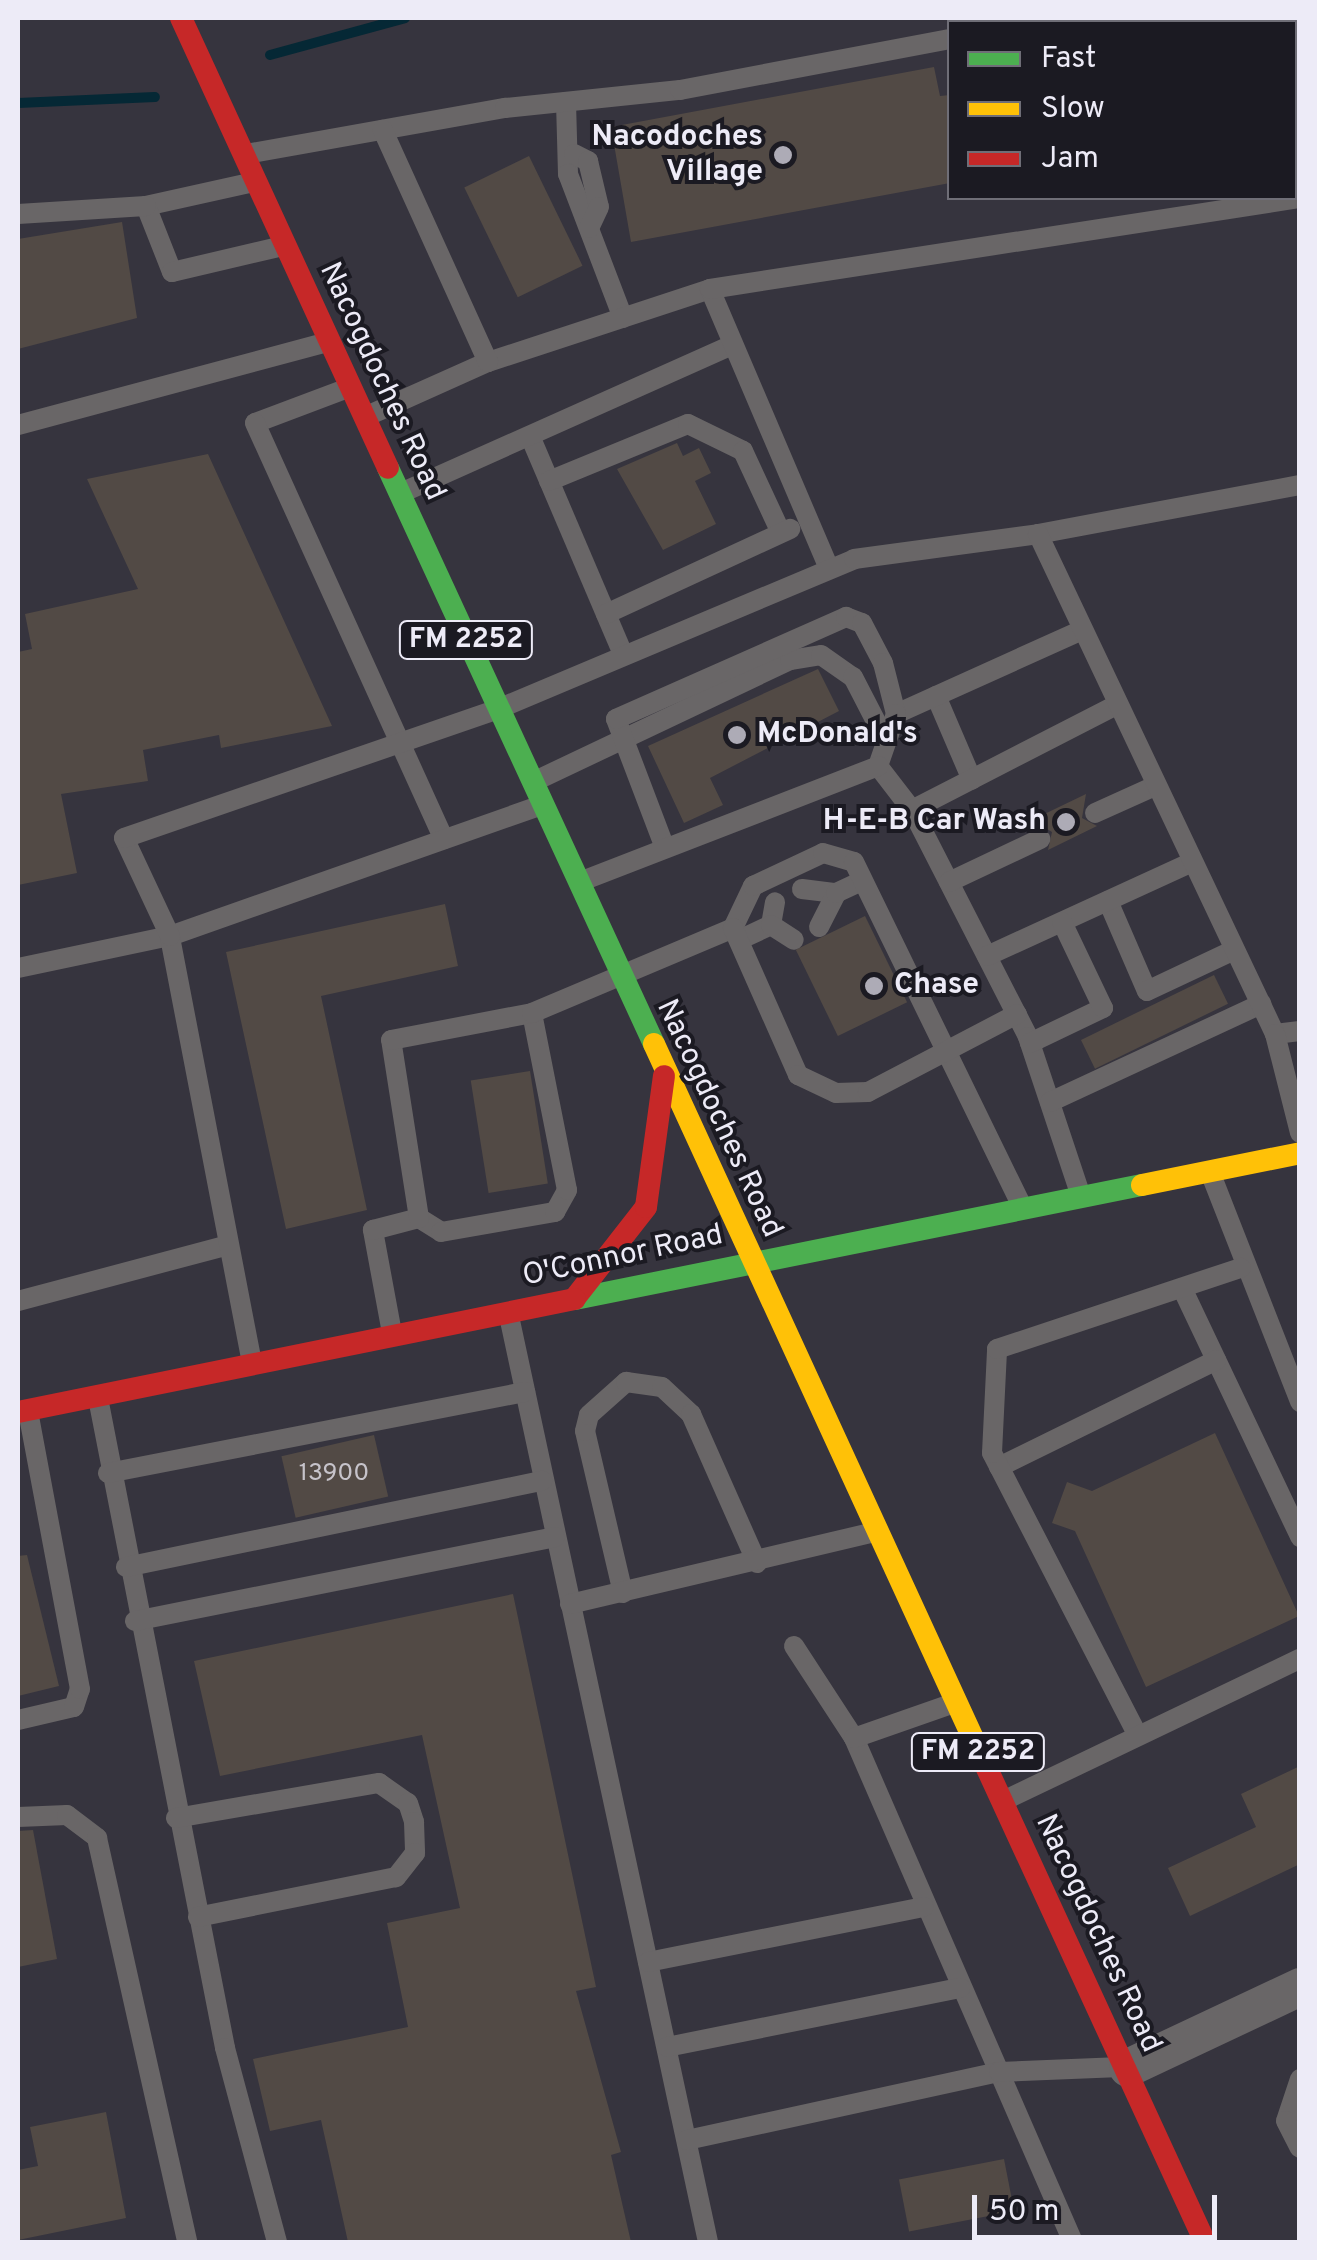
<!DOCTYPE html>
<style>
body{margin:0}
#map{position:relative;width:1317px;height:2260px;overflow:hidden;background:#36343e;font-family:Overpass,sans-serif}
div>[style]{position:absolute}
.stream>*{height:10px;margin:-5px;padding:0 5px;transform-origin:5px;border-radius:5px;background:#052835}
.building>*{inset:0;background:#524a45;transform-origin:0 0}
.lane>*{height:20px;margin:-10px;padding:0 10px;transform-origin:10px;border-radius:10px;background:#696667}
.street>*{height:38px;margin:-19px;padding:0 19px;transform-origin:19px;border-radius:19px;background:#696667}
.fast>*{height:22px;margin:-11px;padding:0 11px;transform-origin:11px;border-radius:11px;background:#4caf50}
.slow>*{height:22px;margin:-11px;padding:0 11px;transform-origin:11px;border-radius:11px;background:#ffc107}
.jam>*{height:22px;margin:-11px;padding:0 11px;transform-origin:11px;border-radius:11px;background:#c62828}
.dots>*{width:28px;height:28px;translate:-50% -50%;box-sizing:border-box;border:5px solid #1b1a22;border-radius:50%}
span{translate:-50% -50%;white-space:nowrap;text-align:center;line-height:1.15;-webkit-text-stroke:8px #1b1a22;paint-order:stroke}
.number-label{font-size:25px;color:#c6c3ca}
.number-label span{-webkit-text-stroke-width:0}
.shield-label span{padding:2px 8px;background:#1b1a22;border:2px solid;border-radius:8px;-webkit-text-stroke-width:0}
.shield-label{font-size:28px;color:#edebf7;font-weight:700}
.poi-label{font-size:30px;color:#edebf7;font-weight:700}
.right{translate:-100% -50%;text-align:right}
.left{translate:0 -50%;text-align:left}
.street-label{font-size:30px;color:#edebf7}
.frame{position:absolute;inset:0;border:20px solid #edebf7;pointer-events:none}
.legend{position:absolute;left:947px;top:20px;width:350px;height:180px;box-sizing:border-box;background:#1b1a22;border:2px solid #6f6e77;margin:0;padding:12px 18px;list-style:none;font-size:30px;color:#edebf7}
.legend li{display:flex;align-items:center;gap:20px;height:50px}
.legend b{width:50px;border:2px solid #6f6e77}
.scale{position:absolute;left:972px;top:2195px;width:245px;height:45px;box-sizing:border-box;border:5px solid #edebf7;border-top:0;padding-left:12px;font-size:30px;line-height:35px;white-space:nowrap;color:#edebf7;-webkit-text-stroke:8px #1b1a22;paint-order:stroke}
</style>
<div id="map">
<div class="stream">
<div style="left:270px;top:55px;width:140px;rotate:-15.3deg"></div>
<div style="left:18px;top:103px;width:137px;rotate:-2.5deg"></div>
</div>
<div class="building">
<div style="clip-path:polygon(934px 67px,940px 96px,950px 95px,950px 183px,631px 242px,611px 127px)"></div>
<div style="left:529px;top:156px;width:122px;height:72px;rotate:64deg"></div>
<div style="clip-path:polygon(122px 222px,137px 318px,18px 349px,18px 239px)"></div>
<div style="clip-path:polygon(677px 443px,683px 456px,699px 448px,711px 473px,695px 481px,716px 524px,663px 550px,617px 469px)"></div>
<div style="clip-path:polygon(208px 454px,332px 726px,221px 748px,219px 735px,143px 750px,148px 781px,61px 794px,77px 873px,18px 885px,18px 652px,32px 649px,25px 614px,138px 589px,87px 479px)"></div>
<div style="clip-path:polygon(818px 669px,839px 711px,710px 778px,723px 805px,684px 823px,648px 746px)"></div>
<div style="clip-path:polygon(1086px 794px,1082px 818px,1097px 826px,1048px 850px,1052px 832px,1032px 820px)"></div>
<div style="clip-path:polygon(445px 904px,458px 966px,321px 996px,367px 1210px,286px 1229px,226px 952px)"></div>
<div style="left:865px;top:916px;width:96px;height:77px;rotate:64deg"></div>
<div style="left:1214px;top:975px;width:32px;height:148px;rotate:64deg"></div>
<div style="left:530px;top:1071px;width:114px;height:60px;rotate:81deg"></div>
<div style="clip-path:polygon(1215px 1433px,1299px 1616px,1146px 1687px,1075px 1531px,1052px 1523px,1067px 1482px,1092px 1491px)"></div>
<div style="left:374px;top:1435px;width:63px;height:95px;rotate:77deg"></div>
<div style="clip-path:polygon(27px 1555px,59px 1686px,18px 1696px,18px 1556px)"></div>
<div style="clip-path:polygon(513px 1594px,596px 1987px,576px 1991px,621px 2152px,611px 2155px,631px 2242px,348px 2242px,321px 2120px,270px 2131px,253px 2059px,408px 2027px,387px 1923px,460px 1908px,422px 1735px,220px 1776px,194px 1661px)"></div>
<div style="clip-path:polygon(1300px 1766px,1300px 1864px,1190px 1916px,1168px 1868px,1256px 1827px,1241px 1794px)"></div>
<div style="clip-path:polygon(33px 1830px,57px 1959px,18px 1967px,18px 1831px)"></div>
<div style="clip-path:polygon(106px 2112px,126px 2218px,18px 2240px,18px 2170px,38px 2166px,30px 2127px)"></div>
<div style="left:1004px;top:2159px;width:53px;height:107px;rotate:79deg"></div>
</div>
<div class="lane">
<div style="left:1045px;top:22px;width:30px;rotate:-8deg"></div>
<div style="left:566px;top:102px;width:72px;rotate:88.4deg"></div>
<div style="left:568px;top:174px;width:154px;rotate:69.1deg"></div>
<div style="left:246px;top:154px;width:263px;rotate:-10.1deg"></div>
<div style="left:505px;top:108px;width:176px;rotate:-5.9deg"></div>
<div style="left:680px;top:90px;width:274px;rotate:-10.7deg"></div>
<div style="left:574px;top:154px;width:16px;rotate:27deg"></div>
<div style="left:588px;top:161px;width:47px;rotate:76.6deg"></div>
<div style="left:599px;top:207px;width:23px;rotate:115deg"></div>
<div style="left:254px;top:182px;width:111px;rotate:167.5deg"></div>
<div style="left:146px;top:206px;width:71px;rotate:68.5deg"></div>
<div style="left:172px;top:272px;width:114px;rotate:-13.2deg"></div>
<div style="left:18px;top:214px;width:128px;rotate:-3.6deg"></div>
<div style="left:488px;top:362px;width:234px;rotate:-18.2deg"></div>
<div style="left:348px;top:388px;width:99px;rotate:159.4deg"></div>
<div style="left:255px;top:423px;width:457px;rotate:65.6deg"></div>
<div style="left:367px;top:416px;width:133px;rotate:-24.1deg"></div>
<div style="left:488px;top:362px;width:255px;rotate:-114.4deg"></div>
<div style="left:18px;top:425px;width:321px;rotate:-15deg"></div>
<div style="left:530px;top:436px;width:237px;rotate:66.9deg"></div>
<div style="left:549px;top:481px;width:150px;rotate:-22.3deg"></div>
<div style="left:688px;top:424px;width:61px;rotate:26.1deg"></div>
<div style="left:743px;top:451px;width:90px;rotate:65.1deg"></div>
<div style="left:401px;top:493px;width:363px;rotate:-24.1deg"></div>
<div style="left:1038px;top:534px;width:267px;rotate:-10.6deg"></div>
<div style="left:828px;top:566px;width:301px;rotate:-113.1deg"></div>
<div style="left:710px;top:289px;width:597px;rotate:-8.77deg"></div>
<div style="left:606px;top:614px;width:203px;rotate:-24.8deg"></div>
<div style="left:936px;top:696px;width:91px;rotate:66.8deg"></div>
<div style="left:896px;top:714px;width:204px;rotate:-24.3deg"></div>
<div style="left:878px;top:766px;width:56px;rotate:52.3deg"></div>
<div style="left:912px;top:810px;width:255px;rotate:62.9deg"></div>
<div style="left:1028px;top:1037px;width:168px;rotate:71.6deg"></div>
<div style="left:533px;top:782px;width:284px;rotate:-25.4deg"></div>
<div style="left:790px;top:660px;width:31px;rotate:-9deg"></div>
<div style="left:821px;top:655px;width:39px;rotate:35deg"></div>
<div style="left:853px;top:677px;width:72px;rotate:62.7deg"></div>
<div style="left:912px;top:810px;width:229px;rotate:-27.2deg"></div>
<div style="left:1095px;top:813px;width:66px;rotate:-24.2deg"></div>
<div style="left:665px;top:848px;width:138px;rotate:-110.8deg"></div>
<div style="left:616px;top:719px;width:252px;rotate:-23.9deg"></div>
<div style="left:846px;top:617px;width:17px;rotate:21deg"></div>
<div style="left:862px;top:623px;width:45px;rotate:62.3deg"></div>
<div style="left:883px;top:663px;width:53px;rotate:75.7deg"></div>
<div style="left:896px;top:714px;width:55px;rotate:109.1deg"></div>
<div style="left:582px;top:881px;width:318px;rotate:-21.2deg"></div>
<div style="left:949px;top:882px;width:101px;rotate:-25.3deg"></div>
<div style="left:802px;top:889px;width:34px;rotate:7deg"></div>
<div style="left:1108px;top:901px;width:98px;rotate:66.6deg"></div>
<div style="left:1147px;top:991px;width:96px;rotate:-25.2deg"></div>
<div style="left:771px;top:925px;width:23px;rotate:-80deg"></div>
<div style="left:819px;top:927px;width:38px;rotate:-63deg"></div>
<div style="left:836px;top:893px;width:29px;rotate:-25deg"></div>
<div style="left:733px;top:928px;width:47px;rotate:-64.5deg"></div>
<div style="left:753px;top:886px;width:77px;rotate:-25.2deg"></div>
<div style="left:823px;top:853px;width:32px;rotate:16deg"></div>
<div style="left:854px;top:862px;width:381px;rotate:64deg"></div>
<div style="left:739px;top:940px;width:35px;rotate:-25deg"></div>
<div style="left:771px;top:925px;width:27px;rotate:33deg"></div>
<div style="left:987px;top:956px;width:226px;rotate:-24.6deg"></div>
<div style="left:18px;top:968px;width:155px;rotate:-11.9deg"></div>
<div style="left:170px;top:936px;width:392px;rotate:-19.4deg"></div>
<div style="left:1275px;top:1034px;width:25px;rotate:-7deg"></div>
<div style="left:1030px;top:1043px;width:81px;rotate:-25.6deg"></div>
<div style="left:1103px;top:1008px;width:95px;rotate:-115.5deg"></div>
<div style="left:1050px;top:1102px;width:233px;rotate:-24.9deg"></div>
<div style="left:1210px;top:1172px;width:247px;rotate:68.6deg"></div>
<div style="left:419px;top:1218px;width:26px;rotate:32deg"></div>
<div style="left:441px;top:1232px;width:116px;rotate:-10deg"></div>
<div style="left:555px;top:1212px;width:25px;rotate:-61deg"></div>
<div style="left:567px;top:1190px;width:180px;rotate:-101.2deg"></div>
<div style="left:1182px;top:1288px;width:276px;rotate:64.6deg"></div>
<div style="left:18px;top:1301px;width:213px;rotate:-14.9deg"></div>
<div style="left:509px;top:1316px;width:947px;rotate:77.87deg"></div>
<div style="left:392px;top:1333px;width:105px;rotate:-100.5deg"></div>
<div style="left:373px;top:1230px;width:48px;rotate:-14.6deg"></div>
<div style="left:419px;top:1218px;width:180px;rotate:-98.9deg"></div>
<div style="left:391px;top:1040px;width:144px;rotate:-10.8deg"></div>
<div style="left:532px;top:1013px;width:218px;rotate:-22.9deg"></div>
<div style="left:733px;top:928px;width:161px;rotate:66.1deg"></div>
<div style="left:798px;top:1075px;width:42px;rotate:25.3deg"></div>
<div style="left:836px;top:1093px;width:32px;rotate:-2deg"></div>
<div style="left:868px;top:1092px;width:168px;rotate:-27.6deg"></div>
<div style="left:252px;top:1363px;width:435px;rotate:-100.9deg"></div>
<div style="left:170px;top:936px;width:108px;rotate:-115.1deg"></div>
<div style="left:124px;top:838px;width:396px;rotate:-19deg"></div>
<div style="left:498px;top:709px;width:386px;rotate:-22.8deg"></div>
<div style="left:854px;top:559px;width:186px;rotate:-7.7deg"></div>
<div style="left:1038px;top:534px;width:553px;rotate:64.64deg"></div>
<div style="left:1275px;top:1034px;width:102px;rotate:75.8deg"></div>
<div style="left:98px;top:1398px;width:662px;rotate:78.94deg"></div>
<div style="left:225px;top:2048px;width:201px;rotate:75deg"></div>
<div style="left:999px;top:1467px;width:242px;rotate:-26.2deg"></div>
<div style="left:108px;top:1473px;width:425px;rotate:-11deg"></div>
<div style="left:126px;top:1567px;width:425px;rotate:-11.7deg"></div>
<div style="left:623px;top:1593px;width:166px;rotate:-103.2deg"></div>
<div style="left:585px;top:1431px;width:16px;rotate:-76deg"></div>
<div style="left:589px;top:1415px;width:50px;rotate:-41.7deg"></div>
<div style="left:626px;top:1382px;width:36px;rotate:8deg"></div>
<div style="left:662px;top:1387px;width:40px;rotate:43deg"></div>
<div style="left:691px;top:1414px;width:163px;rotate:66.1deg"></div>
<div style="left:570px;top:1604px;width:312px;rotate:-13.3deg"></div>
<div style="left:135px;top:1621px;width:428px;rotate:-11.3deg"></div>
<div style="left:794px;top:1646px;width:110px;rotate:56.9deg"></div>
<div style="left:854px;top:1738px;width:550px;rotate:66.51deg"></div>
<div style="left:18px;top:1720px;width:57px;rotate:-13.1deg"></div>
<div style="left:74px;top:1707px;width:19px;rotate:-72deg"></div>
<div style="left:80px;top:1689px;width:282px;rotate:-100.6deg"></div>
<div style="left:1136px;top:1732px;width:314px;rotate:-117.3deg"></div>
<div style="left:992px;top:1453px;width:104px;rotate:-87.2deg"></div>
<div style="left:997px;top:1349px;width:257px;rotate:-18.4deg"></div>
<div style="left:854px;top:1738px;width:106px;rotate:-19.3deg"></div>
<div style="left:1003px;top:1801px;width:329px;rotate:-25.6deg"></div>
<div style="left:18px;top:1817px;width:49px;rotate:-2.3deg"></div>
<div style="left:67px;top:1815px;width:38px;rotate:37deg"></div>
<div style="left:97px;top:1838px;width:414px;rotate:77.4deg"></div>
<div style="left:176px;top:1818px;width:206px;rotate:-9.8deg"></div>
<div style="left:379px;top:1783px;width:35px;rotate:35deg"></div>
<div style="left:408px;top:1803px;width:20px;rotate:72deg"></div>
<div style="left:414px;top:1822px;width:31px;rotate:88deg"></div>
<div style="left:415px;top:1853px;width:31px;rotate:128deg"></div>
<div style="left:396px;top:1877px;width:202px;rotate:168.6deg"></div>
<div style="left:648px;top:1962px;width:281px;rotate:-11.3deg"></div>
<div style="left:667px;top:2047px;width:299px;rotate:-11.4deg"></div>
<div style="left:1300px;top:2079px;width:44px;rotate:108.4deg"></div>
<div style="left:1286px;top:2121px;width:30px;rotate:63deg"></div>
<div style="left:687px;top:2140px;width:319px;rotate:-12.3deg"></div>
<div style="left:999px;top:2072px;width:122px;rotate:-2.3deg"></div>
</div>
<div class="street">
<div style="left:1128px;top:2068px;width:190px;rotate:-25.2deg"></div>
</div>
<div class="fast">
<div style="left:388px;top:468px;width:634px;rotate:65.21deg"></div>
<div style="left:575px;top:1299px;width:578px;rotate:-11.37deg"></div>
</div>
<div class="slow">
<div style="left:654px;top:1044px;width:776px;rotate:65.32deg"></div>
<div style="left:1142px;top:1185px;width:161px;rotate:-11.4deg"></div>
</div>
<div class="jam">
<div style="left:181px;top:18px;width:495px;rotate:65.3deg"></div>
<div style="left:575px;top:1298px;width:115px;rotate:-52deg"></div>
<div style="left:646px;top:1207px;width:132px;rotate:-82.2deg"></div>
<div style="left:18px;top:1412px;width:568px;rotate:-11.47deg"></div>
<div style="left:978px;top:1749px;width:543px;rotate:65.28deg"></div>
</div>
<div class="dots">
<div style="left:783px;top:155px;background:#adabb6"></div>
<div style="left:737px;top:735px;background:#adabb6"></div>
<div style="left:1066px;top:822px;background:#adabb6"></div>
<div style="left:874px;top:986px;background:#adabb6"></div>
</div>
<div class="number-label">
<span style="left:334px;top:1474px">13900</span>
</div>
<div class="shield-label">
<span style="left:466px;top:640px">FM 2252</span>
<span style="left:978px;top:1752px">FM 2252</span>
</div>
<div class="poi-label">
<span class="right" style="left:763px;top:155px">Nacodoches<br>Village</span>
<span class="left" style="left:757px;top:735px">McDonald's</span>
<span class="right" style="left:1046px;top:822px">H-E-B Car Wash</span>
<span class="left" style="left:894px;top:986px">Chase</span>
</div>
<div class="street-label">
<span style="left:381px;top:382px;rotate:65deg">Nacogdoches Road</span>
<span style="left:718px;top:1119px;rotate:65deg">Nacogdoches Road</span>
<span style="left:623px;top:1257px;rotate:-12deg">O'Connor Road</span>
<span style="left:1097px;top:1934px;rotate:65deg">Nacogdoches Road</span>
</div>
<div class="frame"></div>
<ul class="legend">
<li><b style="height:12px;background:#4caf50"></b>Fast</li>
<li><b style="height:12px;background:#ffc107"></b>Slow</li>
<li><b style="height:12px;background:#c62828"></b>Jam</li>
</ul>
<div class="scale">50 m</div>
</div>
